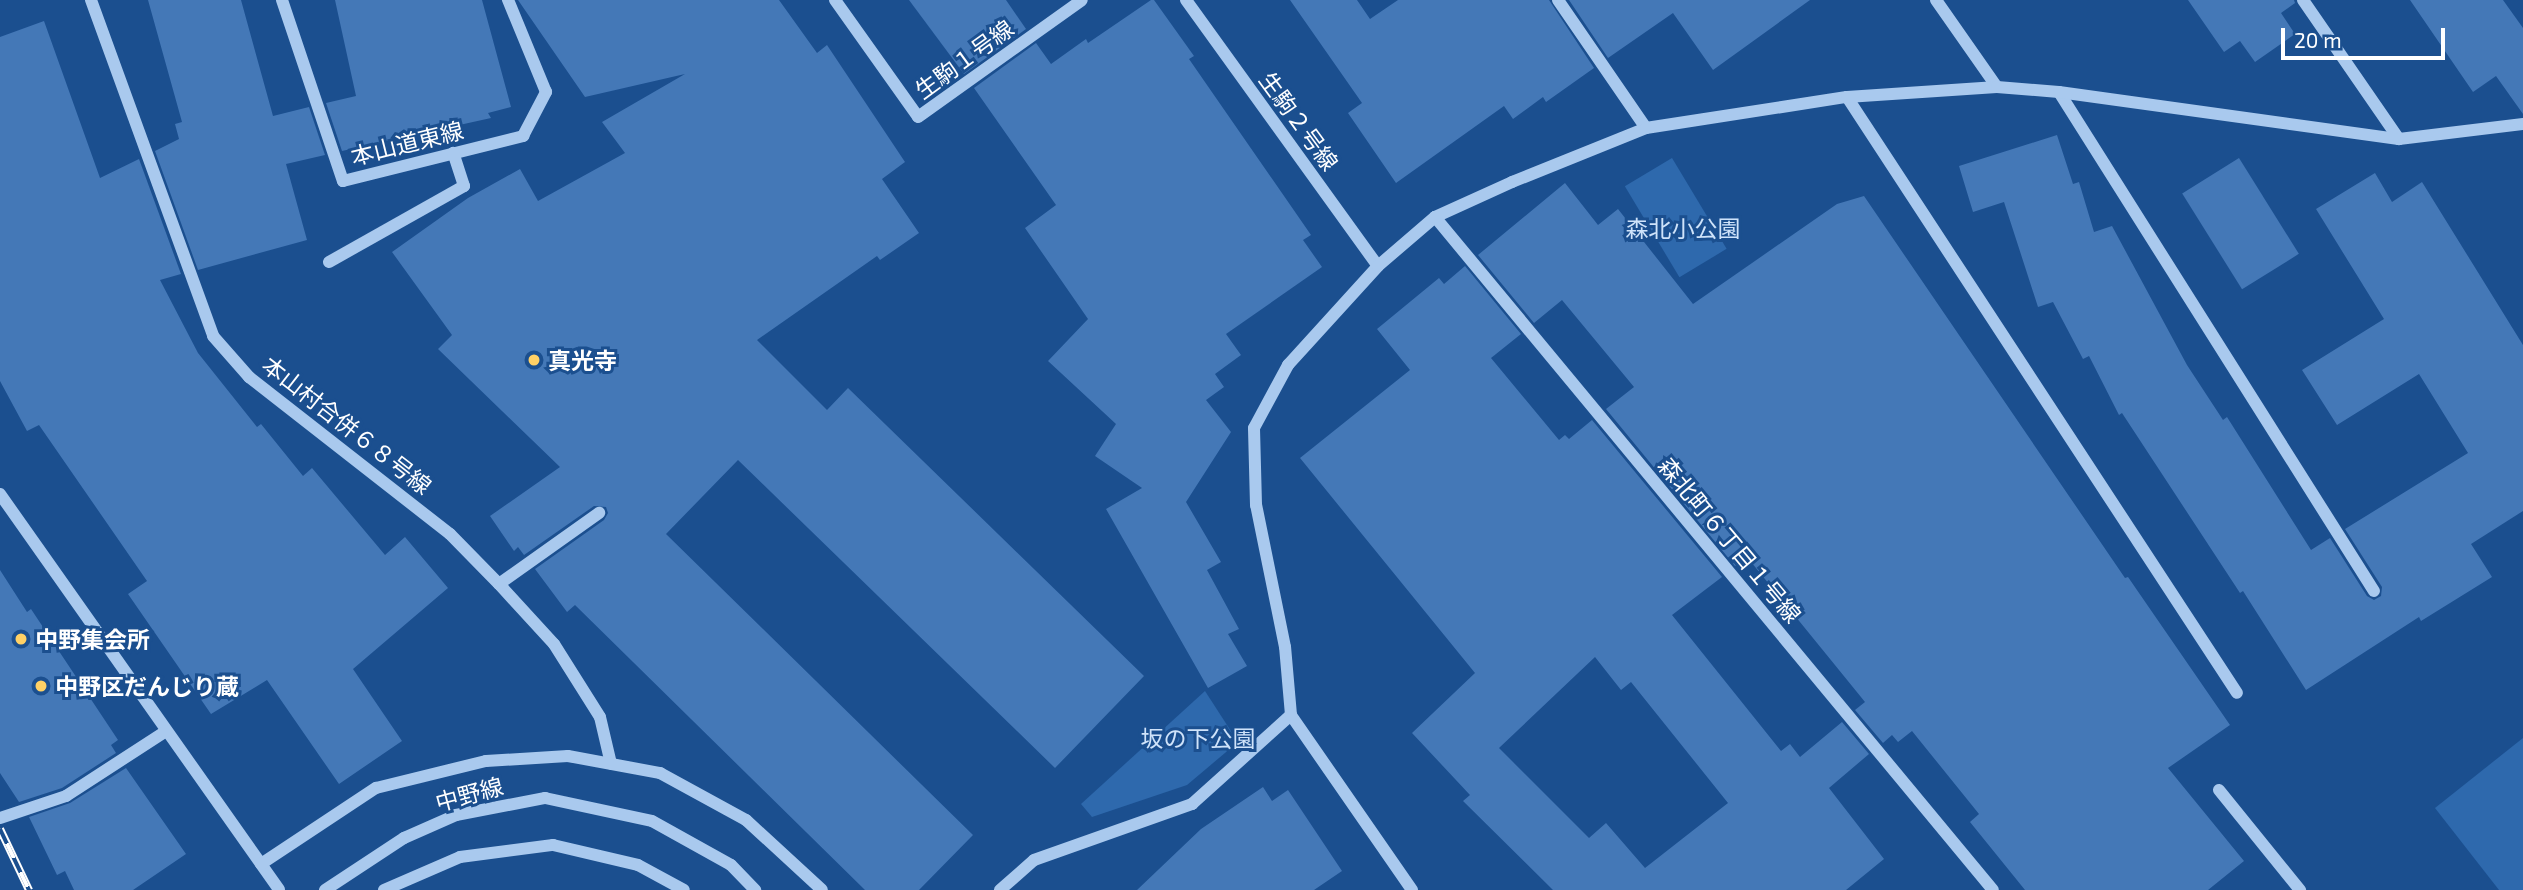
<!DOCTYPE html>
<meta charset="utf-8">
<style>
body{margin:0}
#map{position:relative;width:2523px;height:890px;overflow:hidden;background:#1b4f8f;font-family:"Exo 2","Noto Sans JP",sans-serif}
div>[style]{position:absolute}
.green>*{inset:0;background:#2e69ad;transform-origin:0 0}
.building>*{inset:0;background:#4478b7;transform-origin:0 0}
.minor>*{height:12px;margin:-6px;padding:0 6px;transform-origin:6px;border-radius:6px;background:#a9c9ee}
.rail>*{height:8px;margin-top:-4px;transform-origin:0;background:repeating-linear-gradient(90deg,#1b4f8f 0 16px,#fff 0 32px);box-sizing:border-box;border-block:2px solid #fff}
.dots>*{width:19px;height:19px;translate:-50% -50%;box-sizing:border-box;border:4px solid #1b4f8f;border-radius:50%}
span{translate:-50% -50%;white-space:nowrap;text-align:center;line-height:1.15;-webkit-text-stroke:6px #1b4f8f;paint-order:stroke}
.street-label{font-size:23px;color:#fff}
.park-label{font-size:23px;color:#cfe3fa}
.poi-label{font-size:23px;color:#fff;font-weight:700}
.left{translate:0 -50%;text-align:left}
.scale{position:absolute;left:2281px;top:28px;width:164px;height:32px;box-sizing:border-box;border:4px solid #fff;border-top:0;padding-left:9px;font-size:21px;line-height:24px;white-space:nowrap;color:#fff;-webkit-text-stroke:5px #1b4f8f;paint-order:stroke}
</style>
<div id="map">
<div class="green">
<div style="left:1672px;top:158px;width:106px;height:55px;rotate:59deg"></div>
<div style="clip-path:polygon(1205px 691px,1238px 742px,1187px 785px,1092px 817px,1081px 804px)"></div>
<div style="clip-path:polygon(2523px 738px,2523px 890px,2499px 890px,2435px 808px)"></div>
</div>
<div class="building">
<div style="clip-path:polygon(148px 0,241px 0,273px 116px,309px 107px,325px 155px,286px 164px,307px 240px,198px 270px,155px 151px,179px 139px,175px 124px,182px 122px)"></div>
<div style="clip-path:polygon(335px 0,482px 0,511px 107px,488px 113px,491px 118px,342px 151px,326px 103px,356px 96px)"></div>
<div style="clip-path:polygon(518px 0,779px 0,817px 53px,827px 45px,905px 162px,882px 179px,919px 233px,880px 260px,877px 256px,757px 340px,827px 410px,848px 388px,1144px 676px,1055px 768px,738px 460px,666px 534px,973px 835px,919px 890px,865px 890px,575px 605px,567px 612px,535px 569px,604px 520px,608px 513px,606px 507px,594px 506px,524px 555px,518px 547px,514px 551px,490px 516px,560px 467px,438px 349px,452px 335px,392px 252px,468px 198px,520px 169px,538px 201px,625px 153px,602px 122px,685px 74px,585px 97px)"></div>
<div style="clip-path:polygon(909px 0,1006px 0,1026px 29px,964px 74px)"></div>
<div style="clip-path:polygon(1151px 0,1154px 0,1194px 56px,1189px 59px,1311px 235px,1303px 240px,1322px 267px,1226px 334px,1241px 355px,1215px 374px,1224px 387px,1206px 400px,1231px 432px,1186px 502px,1221px 562px,1207px 570px,1239px 629px,1228px 634px,1247px 666px,1208px 688px,1106px 509px,1142px 488px,1095px 456px,1116px 424px,1048px 361px,1088px 319px,1025px 228px,1056px 205px,974px 88px,1036px 43px,1051px 64px,1086px 39px,1088px 43px)"></div>
<div style="clip-path:polygon(1290px 0,1357px 0,1370px 19px,1398px 0,1549px 0,1594px 68px,1546px 102px,1543px 97px,1513px 119px,1504px 106px,1396px 183px,1348px 113px,1362px 103px)"></div>
<div style="clip-path:polygon(1569px 0,1810px 0,1713px 70px,1673px 13px,1608px 58px)"></div>
<div style="clip-path:polygon(2188px 0,2294px 0,2295px 3px,2281px 13px,2295px 34px,2255px 62px,2240px 41px,2224px 52px)"></div>
<div style="clip-path:polygon(2410px 0,2503px 0,2523px 28px,2523px 114px,2496px 76px,2473px 92px)"></div>
<div style="clip-path:polygon(44px 21px,100px 178px,139px 159px,181px 274px,160px 280px,198px 353px,257px 427px,261px 424px,303px 476px,312px 468px,385px 555px,405px 537px,448px 588px,353px 669px,402px 741px,339px 784px,267px 680px,211px 714px,128px 594px,147px 581px,39px 425px,27px 431px,0 381px,0 37px)"></div>
<div style="clip-path:polygon(2057px 135px,2073px 184px,2079px 182px,2094px 232px,2112px 226px,2187px 365px,2223px 420px,2227px 417px,2311px 550px,2330px 538px,2367px 596px,2374px 600px,2381px 596px,2382px 587px,2345px 529px,2468px 453px,2419px 374px,2337px 425px,2302px 370px,2384px 319px,2316px 209px,2375px 173px,2392px 202px,2422px 182px,2523px 345px,2523px 511px,2471px 544px,2492px 577px,2421px 621px,2419px 617px,2306px 690px,2243px 591px,2240px 593px,2122px 413px,2119px 415px,2089px 356px,2083px 359px,2053px 302px,2038px 307px,2004px 202px,1973px 212px,1959px 166px)"></div>
<div style="left:2239px;top:158px;width:113px;height:67px;rotate:58deg"></div>
<div style="clip-path:polygon(1565px 183px,1598px 225px,1618px 209px,1693px 304px,1837px 204px,1864px 196px,2125px 578px,2128px 577px,2230px 725px,2168px 768px,2244px 861px,2208px 890px,2025px 890px,1970px 822px,1979px 814px,1912px 731px,1898px 742px,1892px 735px,1883px 743px,1855px 710px,1865px 702px,1747px 557px,1735px 566px,1606px 409px,1634px 387px,1562px 300px,1534px 323px,1478px 255px)"></div>
<div style="clip-path:polygon(evenodd,1465px 266px,1521px 334px,1491px 358px,1559px 440px,1565px 435px,1569px 439px,1592px 420px,1722px 577px,1672px 615px,1781px 751px,1790px 744px,1800px 757px,1842px 722px,1869px 754px,1829px 788px,1884px 859px,1846px 890px,1553px 890px,1463px 801px,1470px 795px,1412px 733px,1475px 673px,1300px 458px,1410px 370px,1377px 329px,1439px 278px,1444px 284px,1465px 266px,1595px 657px,1621px 690px,1631px 682px,1728px 803px,1645px 868px,1606px 823px,1589px 838px,1499px 748px,1595px 657px)"></div>
<div style="clip-path:polygon(0 570px,27px 612px,31px 609px,118px 740px,111px 745px,116px 753px,62px 788px,19px 802px,0 773px)"></div>
<div style="clip-path:polygon(126px 768px,186px 854px,133px 890px,74px 890px,65px 871px,57px 875px,29px 817px,70px 803px)"></div>
<div style="clip-path:polygon(1263px 787px,1272px 801px,1288px 790px,1342px 871px,1314px 890px,1137px 890px,1201px 829px)"></div>
</div>
<div class="minor">
<div style="left:91px;top:0;width:357px;rotate:70deg"></div>
<div style="left:213px;top:336px;width:55px;rotate:48.7deg"></div>
<div style="left:249px;top:377px;width:255px;rotate:38deg"></div>
<div style="left:450px;top:534px;width:70px;rotate:45.6deg"></div>
<div style="left:499px;top:584px;width:81px;rotate:47.5deg"></div>
<div style="left:554px;top:644px;width:86px;rotate:57.8deg"></div>
<div style="left:600px;top:717px;width:48px;rotate:76.8deg"></div>
<div style="left:282px;top:0;width:191px;rotate:71.4deg"></div>
<div style="left:343px;top:181px;width:186px;rotate:-14deg"></div>
<div style="left:523px;top:136px;width:50px;rotate:-62.4deg"></div>
<div style="left:546px;top:92px;width:100px;rotate:-112.4deg"></div>
<div style="left:835px;top:0;width:143px;rotate:54.6deg"></div>
<div style="left:918px;top:117px;width:201px;rotate:-35.5deg"></div>
<div style="left:1186px;top:0;width:328px;rotate:54.2deg"></div>
<div style="left:1558px;top:0;width:155px;rotate:55.5deg"></div>
<div style="left:1936px;top:0;width:106px;rotate:55deg"></div>
<div style="left:2303px;top:0;width:169px;rotate:55.4deg"></div>
<div style="left:2059px;top:92px;width:590px;rotate:57.74deg"></div>
<div style="left:1847px;top:97px;width:712px;rotate:56.8deg"></div>
<div style="left:1435px;top:217px;width:874px;rotate:50.34deg"></div>
<div style="left:329px;top:262px;width:155px;rotate:-29.4deg"></div>
<div style="left:464px;top:186px;width:35px;rotate:-108deg"></div>
<div style="left:0;top:494px;width:484px;rotate:54.8deg"></div>
<div style="left:499px;top:584px;width:123px;rotate:-35.4deg"></div>
<div style="left:2219px;top:790px;width:129px;rotate:51deg"></div>
<div style="left:0;top:818px;width:70px;rotate:-18.4deg"></div>
<div style="left:66px;top:796px;width:119px;rotate:-33deg"></div>
<div style="left:261px;top:864px;width:138px;rotate:-33.5deg"></div>
<div style="left:376px;top:788px;width:113px;rotate:-13.8deg"></div>
<div style="left:486px;top:761px;width:82px;rotate:-3.5deg"></div>
<div style="left:568px;top:756px;width:94px;rotate:10.5deg"></div>
<div style="left:660px;top:773px;width:98px;rotate:28.7deg"></div>
<div style="left:746px;top:820px;width:103px;rotate:42.6deg"></div>
<div style="left:325px;top:890px;width:95px;rotate:-33.4deg"></div>
<div style="left:404px;top:838px;width:57px;rotate:-23.9deg"></div>
<div style="left:456px;top:815px;width:91px;rotate:-10.8deg"></div>
<div style="left:545px;top:798px;width:109px;rotate:12.1deg"></div>
<div style="left:652px;top:821px;width:90px;rotate:29.1deg"></div>
<div style="left:731px;top:865px;width:35px;rotate:46deg"></div>
<div style="left:384px;top:890px;width:83px;rotate:-23.5deg"></div>
<div style="left:460px;top:857px;width:94px;rotate:-7.4deg"></div>
<div style="left:553px;top:845px;width:87px;rotate:13.2deg"></div>
<div style="left:638px;top:865px;width:52px;rotate:28.5deg"></div>
<div style="left:1000px;top:890px;width:45px;rotate:-41.4deg"></div>
<div style="left:1034px;top:860px;width:168px;rotate:-19.5deg"></div>
<div style="left:1192px;top:804px;width:133px;rotate:-42deg"></div>
<div style="left:1412px;top:890px;width:213px;rotate:-124.7deg"></div>
<div style="left:1291px;top:715px;width:68px;rotate:-95deg"></div>
<div style="left:1285px;top:647px;width:145px;rotate:-101.5deg"></div>
<div style="left:1256px;top:505px;width:77px;rotate:-91.5deg"></div>
<div style="left:1254px;top:428px;width:72px;rotate:-61.6deg"></div>
<div style="left:1288px;top:365px;width:134px;rotate:-47.7deg"></div>
<div style="left:1378px;top:266px;width:75px;rotate:-40.7deg"></div>
<div style="left:1435px;top:217px;width:85px;rotate:-24.4deg"></div>
<div style="left:1512px;top:182px;width:144px;rotate:-21.9deg"></div>
<div style="left:1646px;top:128px;width:203px;rotate:-8.8deg"></div>
<div style="left:1847px;top:97px;width:150px;rotate:-3.8deg"></div>
<div style="left:1997px;top:87px;width:62px;rotate:4.6deg"></div>
<div style="left:2059px;top:92px;width:343px;rotate:7.9deg"></div>
<div style="left:2399px;top:139px;width:125px;rotate:-6.9deg"></div>
</div>
<div class="rail">
<div style="left:0;top:829px;width:68px;rotate:64.6deg"></div>
</div>
<div class="dots">
<div style="left:534px;top:360px;background:#ffd166"></div>
<div style="left:21px;top:639px;background:#ffd166"></div>
<div style="left:41px;top:686px;background:#ffd166"></div>
</div>
<div class="street-label">
<span style="left:964px;top:59px;rotate:-36deg">生駒１号線</span>
<span style="left:1299px;top:121px;rotate:54deg">生駒２号線</span>
<span style="left:407px;top:143px;rotate:-14deg">本山道東線</span>
<span style="left:347px;top:425px;rotate:38deg">本山村合併６８号線</span>
<span style="left:1730px;top:540px;rotate:50deg">森北町６丁目１号線</span>
<span style="left:469px;top:794px;rotate:-15deg">中野線</span>
</div>
<div class="park-label">
<span style="left:1683px;top:228px">森北小公園</span>
<span style="left:1198px;top:738px">坂の下公園</span>
</div>
<div class="poi-label">
<span class="left" style="left:548px;top:360px">真光寺</span>
<span class="left" style="left:35px;top:639px">中野集会所</span>
<span class="left" style="left:55px;top:686px">中野区だんじり蔵</span>
</div>
<div class="scale">20 m</div>
</div>
